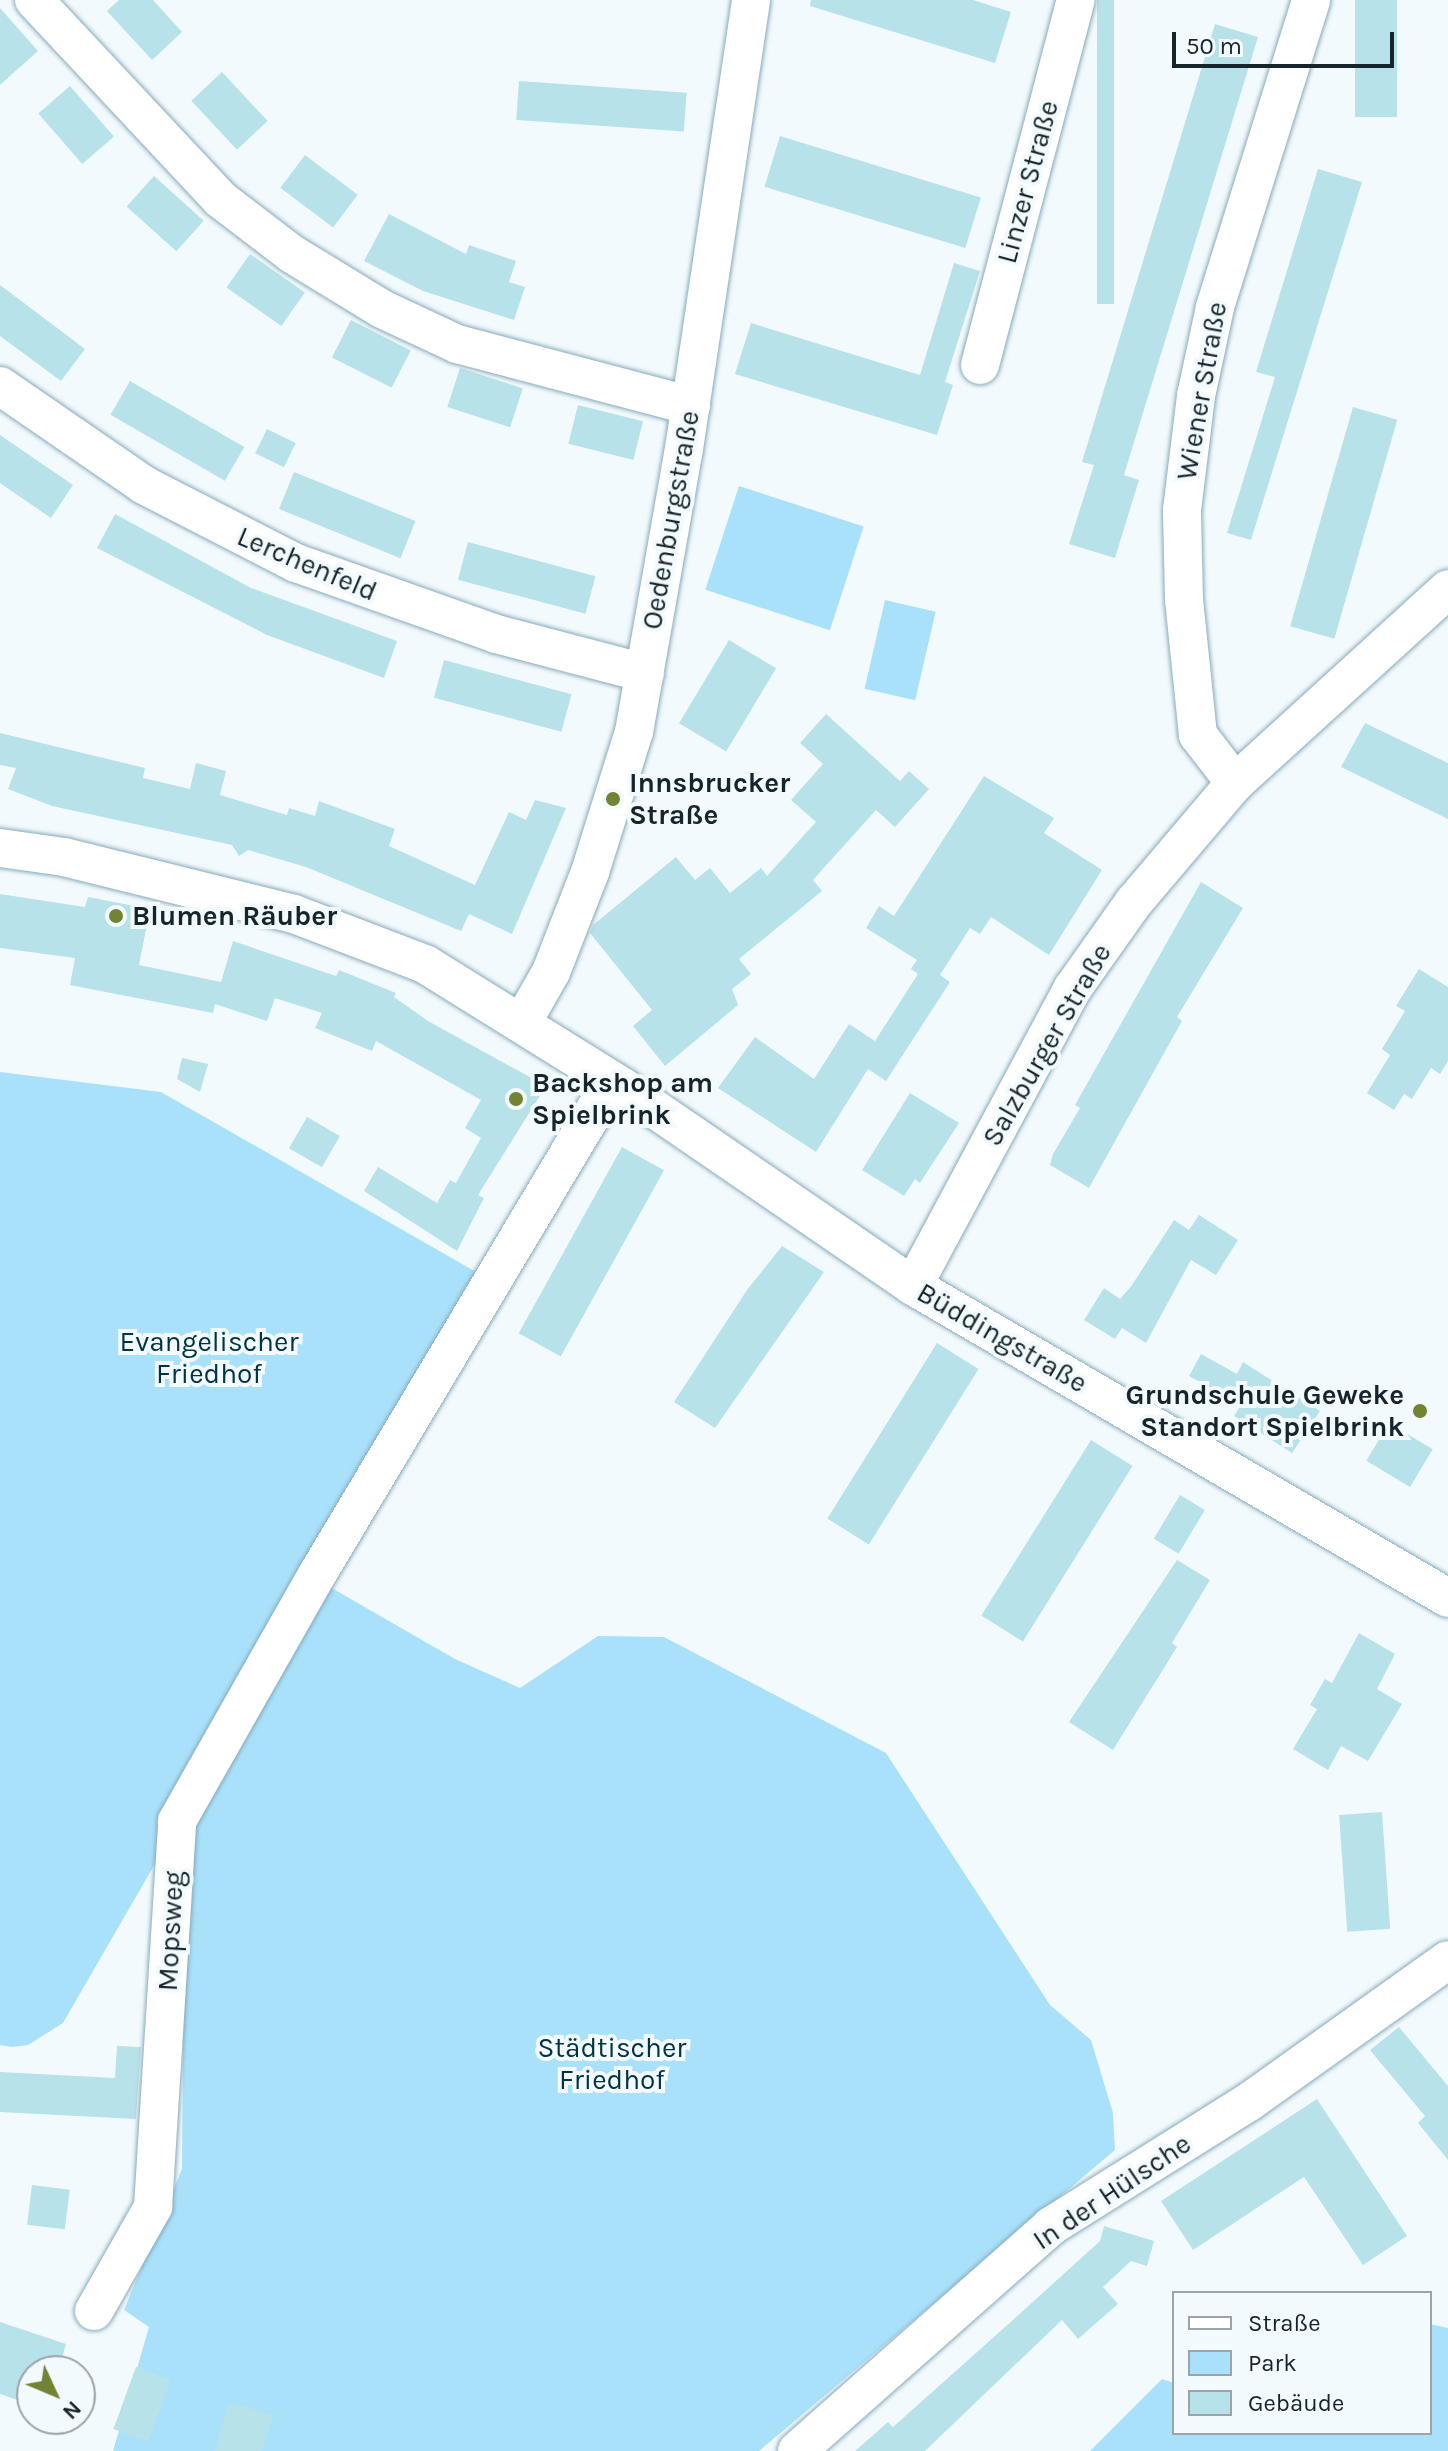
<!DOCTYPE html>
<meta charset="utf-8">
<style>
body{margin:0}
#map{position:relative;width:1448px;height:2451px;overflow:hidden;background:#f2fafd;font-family:Karla,sans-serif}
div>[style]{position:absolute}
.green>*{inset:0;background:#a9e1fb;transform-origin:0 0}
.building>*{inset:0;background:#b7e2e9;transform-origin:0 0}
.roads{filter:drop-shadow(0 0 2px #87aabb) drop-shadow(0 0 2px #87aabb)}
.minor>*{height:38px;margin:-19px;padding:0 19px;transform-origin:19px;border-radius:19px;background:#fff}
.dots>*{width:22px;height:22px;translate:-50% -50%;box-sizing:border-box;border:4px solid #f2fafd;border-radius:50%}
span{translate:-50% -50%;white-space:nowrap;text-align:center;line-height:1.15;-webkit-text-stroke:8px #f2fafd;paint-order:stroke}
.street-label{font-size:28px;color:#16242b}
.poi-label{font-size:28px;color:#16242b;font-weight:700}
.left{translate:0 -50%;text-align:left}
.right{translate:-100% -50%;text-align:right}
.park-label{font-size:28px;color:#003345}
.legend{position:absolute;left:1172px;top:2291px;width:260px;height:144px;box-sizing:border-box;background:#f2fafd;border:2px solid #9aa4a9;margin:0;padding:10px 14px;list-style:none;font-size:24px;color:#16242b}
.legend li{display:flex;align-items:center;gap:16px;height:40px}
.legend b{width:40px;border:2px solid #9aa4a9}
.north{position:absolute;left:16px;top:2355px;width:80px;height:80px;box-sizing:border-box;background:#f2fafd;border:2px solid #9aa4a9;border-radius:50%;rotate:134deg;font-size:22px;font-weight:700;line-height:32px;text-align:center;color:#16242b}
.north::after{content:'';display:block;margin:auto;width:28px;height:36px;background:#728434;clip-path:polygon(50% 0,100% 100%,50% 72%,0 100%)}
.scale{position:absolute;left:1172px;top:32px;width:222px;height:36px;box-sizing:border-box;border:4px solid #16242b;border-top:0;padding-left:10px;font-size:24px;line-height:28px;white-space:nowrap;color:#16242b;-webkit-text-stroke:6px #f2fafd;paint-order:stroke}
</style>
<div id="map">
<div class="green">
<div style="left:739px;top:486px;width:131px;height:109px;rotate:18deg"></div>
<div style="left:885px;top:600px;width:52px;height:91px;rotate:13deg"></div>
<div style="clip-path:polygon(0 1072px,161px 1092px,492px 1281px,63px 2023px,28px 2045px,12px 2047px,0 2045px)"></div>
<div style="clip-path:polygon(330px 1587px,455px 1659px,520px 1688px,598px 1636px,664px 1637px,886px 1753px,1050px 2005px,1091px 2040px,1113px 2113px,1115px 2150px,759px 2451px,113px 2451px,149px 2327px,124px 2310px,182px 2169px,185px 1828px)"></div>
<div style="clip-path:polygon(1430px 2324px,1448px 2328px,1448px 2451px,1090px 2451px,1162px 2379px,1174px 2383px,1174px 2433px,1430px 2433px)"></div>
</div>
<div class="building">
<div style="clip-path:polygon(119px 0,153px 0,182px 32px,152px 60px,107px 11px)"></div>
<div style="clip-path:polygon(811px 0,973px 0,1011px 12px,995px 63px,810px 6px)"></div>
<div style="left:1097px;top:0;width:17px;height:304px"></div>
<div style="left:1355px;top:0;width:42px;height:117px"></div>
<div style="clip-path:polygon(0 8px,38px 51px,0 85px)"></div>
<div style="clip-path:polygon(1215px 24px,1258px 37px,1124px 475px,1139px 480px,1115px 558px,1069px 544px,1094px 465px,1082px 462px)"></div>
<div style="left:222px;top:72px;width:67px;height:42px;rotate:47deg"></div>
<div style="left:519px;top:81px;width:168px;height:39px;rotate:4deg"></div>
<div style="left:70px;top:86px;width:67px;height:42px;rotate:49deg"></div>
<div style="left:780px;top:136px;width:210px;height:53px;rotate:17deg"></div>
<div style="left:305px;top:155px;width:66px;height:41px;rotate:37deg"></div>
<div style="clip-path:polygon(1318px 169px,1362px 182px,1251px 540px,1227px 533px,1275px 377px,1256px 372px)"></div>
<div style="left:154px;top:176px;width:67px;height:41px;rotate:42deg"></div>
<div style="clip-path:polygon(389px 214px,466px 254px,469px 245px,516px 261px,509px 282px,525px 287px,514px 320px,423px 291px,364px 261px)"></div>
<div style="left:250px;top:254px;width:67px;height:41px;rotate:35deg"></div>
<div style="clip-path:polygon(954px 263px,980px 271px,945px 382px,953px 385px,937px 435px,735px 374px,751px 323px,920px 375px)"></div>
<div style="clip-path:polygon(0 285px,85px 349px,61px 381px,0 336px)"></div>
<div style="left:351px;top:320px;width:67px;height:42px;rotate:27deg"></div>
<div style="left:460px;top:368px;width:66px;height:41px;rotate:18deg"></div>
<div style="left:130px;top:381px;width:132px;height:39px;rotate:30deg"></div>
<div style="left:578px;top:405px;width:67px;height:40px;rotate:14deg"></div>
<div style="left:1353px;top:407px;width:46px;height:228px;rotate:16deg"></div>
<div style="left:267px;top:429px;width:32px;height:27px;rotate:26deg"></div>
<div style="clip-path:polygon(0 435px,73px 485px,51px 518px,0 483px)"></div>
<div style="left:294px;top:472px;width:131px;height:40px;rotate:22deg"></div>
<div style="clip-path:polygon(115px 514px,251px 588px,397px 641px,384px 678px,267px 635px,97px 548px)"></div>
<div style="left:468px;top:542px;width:132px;height:39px;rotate:15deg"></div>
<div style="left:729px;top:640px;width:55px;height:97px;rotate:31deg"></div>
<div style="left:444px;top:660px;width:132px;height:39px;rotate:15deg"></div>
<div style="clip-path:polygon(826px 714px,900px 781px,909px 771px,929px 789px,895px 827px,876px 810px,813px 880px,822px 891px,739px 959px,751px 974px,732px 989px,738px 1005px,665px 1066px,633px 1026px,652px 1010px,590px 933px,593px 925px,676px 857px,695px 880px,710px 868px,730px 893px,761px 868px,767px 876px,816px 822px,791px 800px,823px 764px,800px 743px)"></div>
<div style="clip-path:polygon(1365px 723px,1448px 763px,1448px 819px,1341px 767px)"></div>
<div style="clip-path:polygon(0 733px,145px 768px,143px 778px,190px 789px,196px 763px,226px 771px,220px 795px,287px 815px,289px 808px,315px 816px,319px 801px,395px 829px,389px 846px,475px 885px,509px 812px,526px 820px,535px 800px,566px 808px,512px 934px,469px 914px,461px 931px,306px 867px,248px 850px,239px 856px,232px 845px,52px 806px,8px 789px,16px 768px,0 765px)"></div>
<div style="clip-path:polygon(984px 776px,1054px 818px,1044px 833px,1102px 870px,1049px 955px,991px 917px,980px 934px,970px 928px,940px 975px,950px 982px,886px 1081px,868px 1069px,816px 1152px,718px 1088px,755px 1037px,814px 1079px,849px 1024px,875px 1041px,918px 974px,911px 969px,917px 960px,866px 928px,879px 906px,894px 916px)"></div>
<div style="clip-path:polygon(1201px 882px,1243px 908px,1177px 1017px,1182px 1021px,1089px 1188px,1050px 1165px,1053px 1154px,1080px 1108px,1075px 1105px)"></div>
<div style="clip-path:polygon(0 894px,85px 907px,88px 897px,150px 909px,139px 965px,221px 982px,233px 941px,336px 976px,339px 970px,396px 993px,394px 997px,428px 1021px,546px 1086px,478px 1195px,484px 1198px,457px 1251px,364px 1191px,378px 1167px,437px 1203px,450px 1180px,456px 1183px,481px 1138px,465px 1128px,481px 1100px,376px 1041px,372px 1051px,315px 1028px,322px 1013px,275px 998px,267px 1021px,215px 1004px,213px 1013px,70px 985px,75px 958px,0 948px)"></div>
<div style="clip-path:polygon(1419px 969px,1448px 987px,1448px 1061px,1440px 1074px,1431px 1068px,1412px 1099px,1404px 1094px,1394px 1110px,1367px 1093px,1390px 1055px,1382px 1049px,1405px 1011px,1396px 1006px)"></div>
<div style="clip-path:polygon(182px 1058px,208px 1064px,200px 1092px,177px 1079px)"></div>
<div style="clip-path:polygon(910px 1093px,959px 1123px,920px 1183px,915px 1179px,904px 1196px,862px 1170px)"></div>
<div style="left:307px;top:1117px;width:38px;height:36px;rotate:30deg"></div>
<div style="left:622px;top:1147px;width:48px;height:213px;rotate:29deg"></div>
<div style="clip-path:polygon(1199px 1215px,1238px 1240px,1216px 1275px,1191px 1260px,1146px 1343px,1122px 1328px,1115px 1339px,1084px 1320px,1104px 1288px,1120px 1299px,1132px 1285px,1174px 1220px,1189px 1230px)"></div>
<div style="clip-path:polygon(782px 1246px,824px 1272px,715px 1428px,674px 1402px,747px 1290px)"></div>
<div style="left:937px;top:1343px;width:49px;height:207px;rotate:32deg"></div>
<div style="clip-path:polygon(1201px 1354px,1237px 1374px,1243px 1362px,1320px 1411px,1292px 1453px,1234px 1416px,1241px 1405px,1189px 1376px)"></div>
<div style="left:1389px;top:1423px;width:51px;height:44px;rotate:31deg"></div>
<div style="left:1091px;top:1440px;width:49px;height:207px;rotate:32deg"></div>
<div style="left:1180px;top:1495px;width:29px;height:51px;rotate:31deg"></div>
<div style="clip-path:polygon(1177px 1560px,1210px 1580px,1172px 1643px,1177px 1647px,1113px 1750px,1069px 1722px)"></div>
<div style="clip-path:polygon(1359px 1633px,1395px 1654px,1377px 1689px,1402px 1704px,1368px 1761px,1341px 1746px,1328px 1770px,1293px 1749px,1317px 1709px,1310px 1705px,1325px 1679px,1332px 1683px)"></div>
<div style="left:1382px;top:1812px;width:117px;height:43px;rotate:86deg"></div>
<div style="clip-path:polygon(1399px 2027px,1448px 2086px,1448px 2160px,1418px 2123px,1425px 2116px,1370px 2050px)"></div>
<div style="clip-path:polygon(117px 2046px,141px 2047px,136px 2119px,0 2112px,0 2072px,115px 2078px)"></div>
<div style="clip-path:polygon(1317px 2099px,1407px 2236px,1363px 2265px,1304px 2177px,1193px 2250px,1161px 2201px)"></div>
<div style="left:32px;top:2185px;width:38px;height:40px;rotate:7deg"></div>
<div style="clip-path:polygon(1104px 2226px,1154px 2241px,1147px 2266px,1131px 2261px,1103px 2287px,1118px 2304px,1095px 2324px,1078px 2339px,1062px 2320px,925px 2451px,855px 2451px,888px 2422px,893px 2427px,1014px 2319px,1100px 2241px)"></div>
<div style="clip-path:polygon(0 2322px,66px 2344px,58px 2371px,32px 2371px,32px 2405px,0 2394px)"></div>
<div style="left:136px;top:2367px;width:37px;height:66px;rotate:20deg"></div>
<div style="clip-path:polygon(229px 2402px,273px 2415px,262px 2451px,215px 2451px)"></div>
</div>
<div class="roads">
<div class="minor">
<div style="left:34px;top:0;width:272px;rotate:46.9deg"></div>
<div style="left:220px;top:199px;width:91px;rotate:37.4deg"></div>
<div style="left:292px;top:254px;width:105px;rotate:31.4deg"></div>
<div style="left:382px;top:309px;width:83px;rotate:25deg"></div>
<div style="left:457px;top:344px;width:242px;rotate:14.8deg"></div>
<div style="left:980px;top:365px;width:377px;rotate:-75.3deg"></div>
<div style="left:0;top:386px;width:175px;rotate:34.5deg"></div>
<div style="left:144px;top:485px;width:171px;rotate:27.2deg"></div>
<div style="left:296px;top:563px;width:212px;rotate:19.5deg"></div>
<div style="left:496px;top:634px;width:154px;rotate:14.7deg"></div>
<div style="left:1235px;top:783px;width:61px;rotate:-127.6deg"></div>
<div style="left:1198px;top:735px;width:136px;rotate:-95.9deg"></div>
<div style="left:1184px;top:600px;width:90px;rotate:-91.3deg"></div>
<div style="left:1182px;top:510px;width:115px;rotate:-83deg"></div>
<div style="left:1196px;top:396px;width:91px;rotate:-77.9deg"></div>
<div style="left:1215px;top:307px;width:322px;rotate:-72.6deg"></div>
<div style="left:0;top:848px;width:65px;rotate:8deg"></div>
<div style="left:64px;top:857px;width:237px;rotate:13.9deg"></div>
<div style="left:294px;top:914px;width:140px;rotate:20.9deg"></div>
<div style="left:425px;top:964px;width:234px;rotate:31.9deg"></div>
<div style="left:624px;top:1088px;width:350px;rotate:34.4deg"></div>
<div style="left:913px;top:1286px;width:619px;rotate:30.25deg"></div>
<div style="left:523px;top:1021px;width:56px;rotate:-60.3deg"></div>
<div style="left:551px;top:972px;width:107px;rotate:-68.7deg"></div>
<div style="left:590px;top:872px;width:147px;rotate:-72.6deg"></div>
<div style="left:634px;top:732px;width:287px;rotate:-80deg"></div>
<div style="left:684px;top:449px;width:454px;rotate:-81.5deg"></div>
<div style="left:913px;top:1286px;width:338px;rotate:-61.8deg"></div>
<div style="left:1073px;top:988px;width:105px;rotate:-54.7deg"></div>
<div style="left:1134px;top:902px;width:156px;rotate:-49.7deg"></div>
<div style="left:1235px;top:783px;width:288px;rotate:-42.3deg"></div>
<div style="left:94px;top:2311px;width:120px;rotate:-60.4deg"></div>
<div style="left:153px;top:2207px;width:387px;rotate:-86.4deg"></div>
<div style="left:177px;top:1821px;width:285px;rotate:-60.4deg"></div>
<div style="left:318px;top:1573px;width:573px;rotate:-59.14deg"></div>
<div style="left:797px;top:2451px;width:339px;rotate:-41.5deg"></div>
<div style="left:1051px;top:2226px;width:234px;rotate:-32.1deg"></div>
<div style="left:1249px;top:2102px;width:244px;rotate:-35.5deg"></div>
</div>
</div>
<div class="dots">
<div style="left:613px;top:799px;background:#728434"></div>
<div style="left:116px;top:916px;background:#728434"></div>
<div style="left:516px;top:1099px;background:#728434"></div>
<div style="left:1420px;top:1411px;background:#728434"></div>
</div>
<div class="street-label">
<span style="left:1028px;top:182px;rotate:-75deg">Linzer Straße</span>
<span style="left:1202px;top:391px;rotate:-80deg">Wiener Straße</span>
<span style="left:671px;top:520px;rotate:-80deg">Oedenburgstraße</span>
<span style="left:307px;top:564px;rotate:23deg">Lerchenfeld</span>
<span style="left:1047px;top:1045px;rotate:-60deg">Salzburger Straße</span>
<span style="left:1002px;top:1338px;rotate:30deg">Büddingstraße</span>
<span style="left:171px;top:1931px;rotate:-87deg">Mopsweg</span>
<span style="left:1112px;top:2192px;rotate:-34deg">In der Hülsche</span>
</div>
<div class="poi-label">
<span class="left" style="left:629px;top:799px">Innsbrucker<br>Straße</span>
<span class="left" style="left:132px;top:916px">Blumen Räuber</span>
<span class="left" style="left:532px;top:1099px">Backshop am<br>Spielbrink</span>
<span class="right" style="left:1404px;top:1411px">Grundschule Geweke<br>Standort Spielbrink</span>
</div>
<div class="park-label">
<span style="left:209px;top:1358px">Evangelischer<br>Friedhof</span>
<span style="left:612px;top:2064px">Städtischer<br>Friedhof</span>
</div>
<ul class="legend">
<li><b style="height:10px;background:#fff"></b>Straße</li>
<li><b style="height:22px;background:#a9e1fb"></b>Park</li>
<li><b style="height:22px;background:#b7e2e9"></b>Gebäude</li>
</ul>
<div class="north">N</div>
<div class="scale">50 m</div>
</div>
